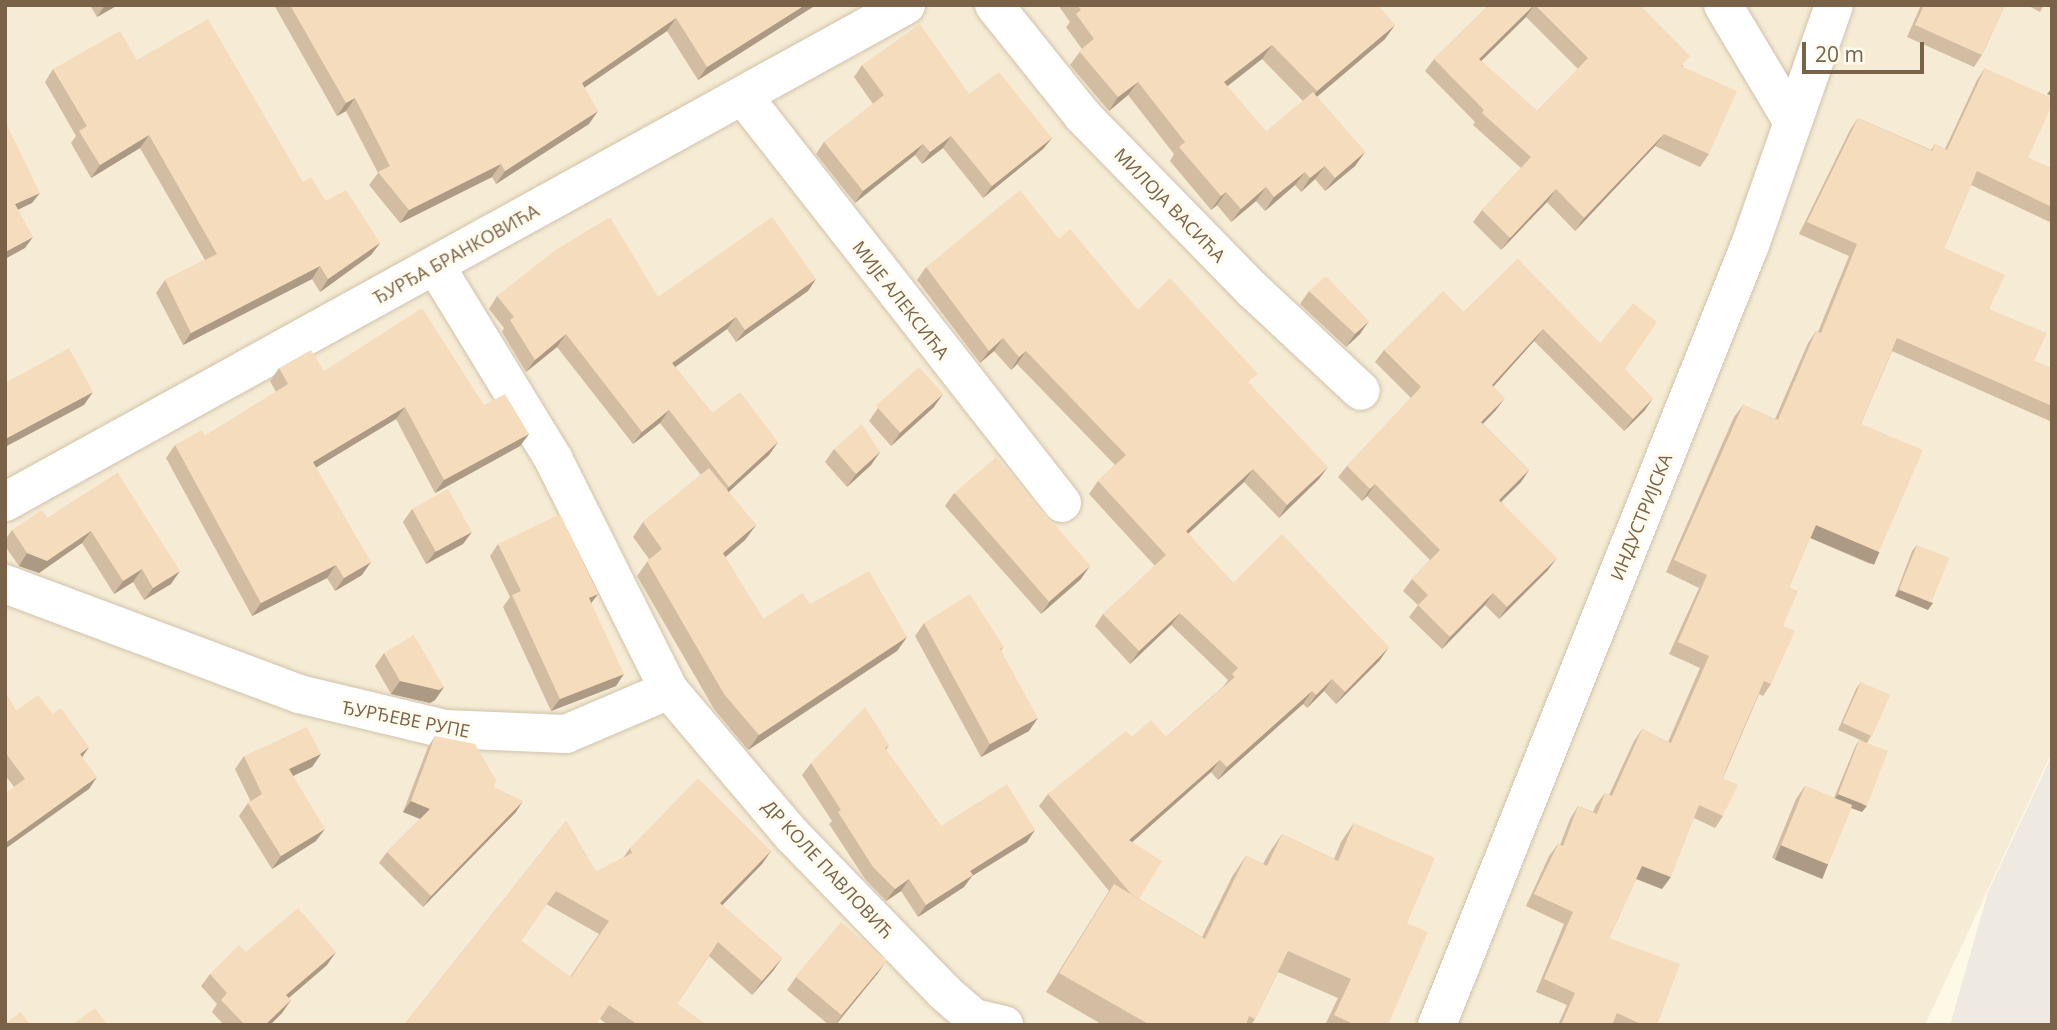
<!DOCTYPE html>
<meta charset="utf-8">
<style>
body{margin:0}
#map{position:relative;width:2057px;height:1030px;overflow:hidden;background:#fef9e7;font-family:"Open Sans",sans-serif}
div>[style]{position:absolute}
.residential>*{inset:0;background:#f6ecd5}
.industrial>*{inset:0;background:#eee9e1}
.roads{filter:drop-shadow(0 0 2px #d1c2ab) drop-shadow(0 0 2px #d1c2ab)}
.minor>*{height:38px;margin:-19px;padding:0 19px;transform-origin:19px;border-radius:19px;background:#fff}
.wall>*{inset:0;background:#d3bda2}
.shaded-wall>*{inset:0;background:#ac9a84;transform-origin:0 0}
.building>*{inset:0;background:#f5dcbc;transform-origin:0 0}
span{translate:-50% -50%;white-space:nowrap;text-align:center;line-height:1.15;-webkit-text-stroke:6px #fffbef;paint-order:stroke}
.street-label{font-size:18px;color:#7a6249}
.frame{position:absolute;inset:0;border:7px solid #7a6249;pointer-events:none}
.scale{position:absolute;left:1802px;top:42px;width:122px;height:32px;box-sizing:border-box;border:4px solid #7a6249;border-top:0;padding-left:9px;font-size:21px;line-height:24px;white-space:nowrap;color:#7a6249;-webkit-text-stroke:5px #fffbef;paint-order:stroke}
</style>
<div id="map">
<div class="residential">
<div style="clip-path:polygon(5px 5px,2052px 5px,2052px 752px,1925px 1025px,5px 1025px)"></div>
</div>
<div class="industrial">
<div style="clip-path:polygon(2052px 755px,2052px 1025px,1950px 1025px,1988px 892px)"></div>
</div>
<div class="roads">
<div class="minor">
<div style="left:994px;top:5px;width:141px;rotate:51.3deg"></div>
<div style="left:1082px;top:115px;width:246px;rotate:45.7deg"></div>
<div style="left:1254px;top:291px;width:146px;rotate:43.1deg"></div>
<div style="left:1723px;top:5px;width:133px;rotate:59.2deg"></div>
<div style="left:743px;top:96px;width:517px;rotate:51.91deg"></div>
<div style="left:5px;top:502px;width:1029px;rotate:-28.88deg"></div>
<div style="left:5px;top:584px;width:314px;rotate:20.5deg"></div>
<div style="left:299px;top:694px;width:150px;rotate:13.5deg"></div>
<div style="left:445px;top:729px;width:121px;rotate:2.4deg"></div>
<div style="left:566px;top:734px;width:112px;rotate:-23.1deg"></div>
<div style="left:669px;top:690px;width:257px;rotate:-116.6deg"></div>
<div style="left:554px;top:460px;width:228px;rotate:-121.4deg"></div>
<div style="left:669px;top:690px;width:192px;rotate:49.7deg"></div>
<div style="left:793px;top:836px;width:217px;rotate:45.9deg"></div>
<div style="left:944px;top:992px;width:40px;rotate:41deg"></div>
<div style="left:974px;top:1018px;width:31px;rotate:13deg"></div>
<div style="left:1437px;top:1025px;width:840px;rotate:-68.14deg"></div>
<div style="left:1750px;top:245px;width:254px;rotate:-70.7deg"></div>
</div>
</div>
<div class="wall">
<div style="clip-path:polygon(90px 5px,118px 5px,97px 17px)"></div>
<div style="clip-path:polygon(274px 5px,816px 5px,698px 80px,667px 31px,584px 88px,589px 124px,496px 184px,492px 177px,400px 223px,369px 185px,378px 173px,346px 111px,337px 116px)"></div>
<div style="clip-path:polygon(evenodd,1058px 5px,1378px 5px,1385px 39px,1317px 97px,1365px 152px,1355px 166px,1325px 191px,1315px 179px,1301px 192px,1295px 185px,1265px 211px,1256px 201px,1231px 222px,1217px 205px,1211px 210px,1170px 161px,1174px 154px,1128px 95px,1109px 111px,1070px 65px,1082px 49px,1066px 27px,1070px 22px,1058px 5px,1262px 59px,1303px 101px,1266px 132px,1227px 86px,1262px 59px)"></div>
<div style="clip-path:polygon(evenodd,1489px 5px,1640px 5px,1683px 66px,1709px 154px,1700px 167px,1655px 146px,1575px 231px,1547px 202px,1501px 250px,1473px 222px,1482px 210px,1521px 168px,1473px 125px,1475px 122px,1425px 71px,1434px 59px,1489px 5px,1526px 17px,1578px 69px,1537px 111px,1481px 61px,1526px 17px)"></div>
<div style="clip-path:polygon(1921px 5px,2005px 5px,1982px 55px,1974px 67px,1907px 37px)"></div>
<div style="clip-path:polygon(2027px 5px,2044px 5px,2040px 12px)"></div>
<div style="clip-path:polygon(137px 60px,303px 182px,326px 201px,380px 243px,371px 255px,320px 292px,312px 279px,183px 345px,156px 293px,165px 280px,205px 260px,140px 148px,91px 178px,71px 143px,76px 136px,45px 82px,53px 69px)"></div>
<div style="clip-path:polygon(862px 65px,969px 94px,1052px 138px,1043px 149px,983px 198px,943px 148px,922px 164px,915px 155px,855px 203px,816px 154px,824px 142px,873px 104px,854px 77px)"></div>
<div style="clip-path:polygon(1985px 68px,2028px 158px,2052px 169px,2052px 223px,1971px 185px,1944px 248px,1989px 309px,2034px 361px,2052px 369px,2052px 422px,1892px 351px,1861px 424px,1879px 552px,1870px 564px,1810px 538px,1789px 587px,1783px 626px,1771px 684px,1763px 696px,1759px 694px,1723px 778px,1723px 816px,1715px 828px,1694px 818px,1662px 889px,1636px 879px,1609px 938px,1657px 1025px,1558px 1025px,1567px 1005px,1536px 992px,1564px 924px,1526px 906px,1549px 856px,1558px 844px,1560px 845px,1570px 819px,1578px 806px,1593px 812px,1596px 805px,1605px 793px,1609px 795px,1634px 741px,1642px 729px,1668px 742px,1700px 668px,1669px 654px,1699px 588px,1666px 572px,1734px 417px,1743px 405px,1775px 419px,1808px 343px,1816px 331px,1818px 332px,1849px 256px,1799px 234px,1850px 130px,1858px 118px,1931px 150px,1935px 144px,1945px 149px,1977px 80px)"></div>
<div style="clip-path:polygon(1059px 239px,1138px 310px,1251px 385px,1319px 479px,1279px 518px,1244px 482px,1188px 534px,1233px 583px,1380px 660px,1336px 704px,1324px 691px,1307px 708px,1303px 704px,1218px 780px,1211px 772px,1132px 842px,1139px 899px,1202px 937px,1233px 875px,1246px 856px,1263px 864px,1269px 853px,1282px 834px,1334px 859px,1341px 842px,1354px 823px,1407px 923px,1388px 1025px,1325px 1025px,1338px 998px,1278px 972px,1255px 1019px,1251px 1025px,1103px 1025px,1046px 992px,1109px 891px,1039px 806px,1048px 794px,1132px 737px,1166px 737px,1223px 687px,1228px 680px,1171px 625px,1130px 664px,1095px 626px,1103px 614px,1155px 566px,1089px 494px,1098px 481px,1115px 465px,1017px 364px,1011px 370px,994px 351px,980px 363px,917px 280px,926px 267px)"></div>
<div style="clip-path:polygon(1518px 259px,1645px 410px,1624px 431px,1534px 341px,1493px 387px,1496px 410px,1483px 424px,1529px 470px,1521px 482px,1501px 501px,1548px 570px,1499px 619px,1485px 605px,1442px 649px,1409px 617px,1418px 605px,1403px 591px,1412px 579px,1430px 560px,1367px 496px,1362px 501px,1338px 477px,1347px 466px,1411px 398px,1375px 362px,1384px 350px,1464px 312px)"></div>
<div style="clip-path:polygon(816px 279px,808px 291px,736px 342px,727px 329px,675px 367px,712px 413px,778px 442px,769px 455px,728px 492px,756px 525px,745px 540px,725px 557px,763px 619px,810px 604px,907px 637px,897px 651px,748px 750px,714px 709px,637px 576px,649px 559px,633px 537px,643px 522px,701px 475px,660px 423px,633px 444px,557px 347px,526px 372px,502px 332px,504px 328px,489px 309px,497px 296px,658px 297px)"></div>
<div style="clip-path:polygon(1309px 291px,1360px 334px,1346px 347px,1300px 304px)"></div>
<div style="clip-path:polygon(279px 368px,324px 371px,484px 405px,529px 434px,520px 446px,435px 493px,396px 419px,316px 467px,362px 575px,335px 591px,327px 578px,252px 616px,166px 458px,175px 445px,205px 436px,276px 392px,270px 381px)"></div>
<div style="clip-path:polygon(934px 407px,891px 446px,869px 421px,878px 408px)"></div>
<div style="clip-path:polygon(834px 449px,880px 452px,871px 465px,847px 487px,825px 462px)"></div>
<div style="clip-path:polygon(118px 473px,171px 584px,144px 600px,133px 582px,114px 594px,82px 543px,39px 573px,19px 566px,5px 546px,5px 540px,12px 530px,48px 518px)"></div>
<div style="clip-path:polygon(954px 493px,1081px 579px,1041px 614px,945px 506px)"></div>
<div style="clip-path:polygon(412px 509px,463px 544px,426px 564px,403px 522px)"></div>
<div style="clip-path:polygon(498px 544px,598px 594px,591px 603px,616px 686px,551px 711px,503px 607px,510px 597px,490px 556px)"></div>
<div style="clip-path:polygon(1917px 545px,1928px 610px,1895px 596px,1912px 551px)"></div>
<div style="clip-path:polygon(924px 623px,1004px 647px,1001px 650px,1029px 731px,981px 757px,915px 636px)"></div>
<div style="clip-path:polygon(384px 653px,444px 687px,435px 700px,430px 703px,391px 694px,375px 666px)"></div>
<div style="clip-path:polygon(1861px 682px,1871px 736px,1867px 743px,1862px 812px,1851px 808px,1828px 864px,1819px 877px,1772px 858px,1796px 799px,1805px 786px,1834px 798px,1855px 747px,1859px 740px,1865px 742px,1838px 730px,1856px 689px)"></div>
<div style="clip-path:polygon(5px 692px,16px 711px,82px 757px,89px 789px,14px 787px,5px 775px)"></div>
<div style="clip-path:polygon(435px 736px,494px 787px,516px 812px,423px 907px,379px 863px,387px 852px,420px 819px,403px 812px,428px 747px)"></div>
<div style="clip-path:polygon(889px 745px,886px 750px,941px 826px,1027px 842px,972px 876px,964px 887px,918px 917px,901px 891px,886px 901px,865px 879px,829px 824px,832px 821px,802px 775px,811px 763px)"></div>
<div style="clip-path:polygon(321px 754px,312px 767px,293px 776px,316px 841px,272px 869px,239px 816px,248px 803px,251px 802px,235px 769px,244px 756px)"></div>
<div style="clip-path:polygon(evenodd,566px 821px,596px 872px,623px 858px,630px 848px,771px 851px,762px 864px,722px 905px,782px 958px,773px 971px,752px 995px,709px 956px,677px 1004px,706px 1025px,608px 1025px,600px 1019px,404px 1025px,566px 821px,546px 904px,599px 934px,570px 977px,521px 941px,546px 904px)"></div>
<div style="clip-path:polygon(246px 952px,327px 965px,289px 998px,291px 1000px,282px 1013px,270px 1025px,224px 1025px,212px 1012px,217px 1004px,201px 986px,210px 974px)"></div>
<div style="clip-path:polygon(878px 973px,836px 1025px,829px 1025px,787px 990px,796px 977px)"></div>
</div>
<div class="shaded-wall">
<div style="clip-path:polygon(105px 5px,118px 5px,97px 17px)"></div>
<div style="clip-path:polygon(805px 5px,816px 5px,698px 80px,707px 67px)"></div>
<div style="clip-path:polygon(1534px 5px,1526px 17px,1471px 71px,1479px 59px)"></div>
<div style="clip-path:polygon(676px 18px,667px 31px,572px 96px,582px 83px)"></div>
<div style="clip-path:polygon(1395px 25px,1385px 39px,1307px 105px,1317px 91px)"></div>
<div style="clip-path:polygon(1272px 45px,1262px 59px,1215px 96px,1224px 82px)"></div>
<div style="clip-path:polygon(1138px 82px,1128px 95px,1109px 111px,1118px 97px)"></div>
<div style="clip-path:polygon(2052px 88px,2052px 96px,2047px 94px)"></div>
<div style="clip-path:polygon(355px 98px,346px 111px,337px 116px,346px 103px)"></div>
<div style="clip-path:polygon(598px 111px,589px 124px,496px 184px,505px 171px)"></div>
<div style="clip-path:polygon(1664px 134px,1655px 146px,1575px 231px,1584px 218px)"></div>
<div style="clip-path:polygon(149px 135px,140px 148px,91px 178px,100px 165px)"></div>
<div style="clip-path:polygon(951px 136px,943px 148px,922px 164px,930px 152px)"></div>
<div style="clip-path:polygon(1052px 138px,1043px 149px,983px 198px,992px 186px)"></div>
<div style="clip-path:polygon(923px 144px,915px 155px,855px 203px,863px 191px)"></div>
<div style="clip-path:polygon(1365px 152px,1355px 166px,1325px 191px,1335px 178px)"></div>
<div style="clip-path:polygon(501px 164px,492px 177px,400px 223px,409px 210px)"></div>
<div style="clip-path:polygon(1325px 166px,1315px 179px,1301px 192px,1310px 178px)"></div>
<div style="clip-path:polygon(1305px 172px,1295px 185px,1265px 211px,1274px 197px)"></div>
<div style="clip-path:polygon(1266px 187px,1256px 201px,1231px 222px,1241px 209px)"></div>
<div style="clip-path:polygon(1556px 189px,1547px 202px,1501px 250px,1510px 238px)"></div>
<div style="clip-path:polygon(1226px 192px,1217px 205px,1211px 210px,1221px 196px)"></div>
<div style="clip-path:polygon(40px 193px,32px 203px,7px 215px,15px 204px)"></div>
<div style="clip-path:polygon(33px 237px,25px 248px,5px 259px,5px 252px)"></div>
<div style="clip-path:polygon(380px 243px,371px 255px,320px 292px,328px 279px)"></div>
<div style="clip-path:polygon(320px 266px,312px 279px,183px 345px,191px 333px)"></div>
<div style="clip-path:polygon(816px 279px,808px 291px,736px 342px,745px 330px)"></div>
<div style="clip-path:polygon(736px 317px,727px 329px,663px 376px,672px 363px)"></div>
<div style="clip-path:polygon(1369px 321px,1360px 334px,1346px 347px,1355px 334px)"></div>
<div style="clip-path:polygon(1543px 329px,1534px 341px,1484px 397px,1492px 385px)"></div>
<div style="clip-path:polygon(566px 334px,557px 347px,526px 372px,535px 360px)"></div>
<div style="clip-path:polygon(1003px 338px,994px 351px,980px 363px,989px 351px)"></div>
<div style="clip-path:polygon(1026px 351px,1017px 364px,1011px 370px,1019px 357px)"></div>
<div style="clip-path:polygon(93px 392px,84px 405px,5px 447px,5px 439px)"></div>
<div style="clip-path:polygon(943px 394px,934px 407px,891px 446px,900px 433px)"></div>
<div style="clip-path:polygon(1505px 398px,1496px 410px,1473px 434px,1481px 422px)"></div>
<div style="clip-path:polygon(1653px 398px,1645px 410px,1624px 431px,1633px 419px)"></div>
<div style="clip-path:polygon(405px 407px,396px 419px,304px 475px,313px 462px)"></div>
<div style="clip-path:polygon(669px 410px,660px 423px,633px 444px,642px 432px)"></div>
<div style="clip-path:polygon(529px 434px,520px 446px,435px 493px,444px 480px)"></div>
<div style="clip-path:polygon(778px 442px,769px 455px,720px 500px,729px 487px)"></div>
<div style="clip-path:polygon(880px 452px,871px 465px,847px 487px,856px 474px)"></div>
<div style="clip-path:polygon(1328px 467px,1319px 479px,1279px 518px,1287px 505px)"></div>
<div style="clip-path:polygon(1253px 469px,1244px 482px,1177px 544px,1186px 531px)"></div>
<div style="clip-path:polygon(1529px 470px,1521px 482px,1491px 512px,1499px 500px)"></div>
<div style="clip-path:polygon(1375px 484px,1367px 496px,1362px 501px,1370px 489px)"></div>
<div style="clip-path:polygon(756px 525px,745px 540px,713px 568px,723px 553px)"></div>
<div style="left:1816px;top:525px;width:69px;height:14px;rotate:23deg"></div>
<div style="clip-path:polygon(91px 531px,82px 543px,39px 573px,19px 566px,27px 553px)"></div>
<div style="clip-path:polygon(472px 532px,463px 544px,426px 564px,436px 551px)"></div>
<div style="clip-path:polygon(1557px 558px,1548px 570px,1499px 619px,1507px 607px)"></div>
<div style="clip-path:polygon(371px 562px,362px 575px,335px 591px,344px 578px)"></div>
<div style="clip-path:polygon(336px 565px,327px 578px,252px 616px,261px 603px)"></div>
<div style="clip-path:polygon(1090px 566px,1081px 579px,1041px 614px,1050px 601px)"></div>
<div style="clip-path:polygon(142px 569px,133px 582px,114px 594px,123px 581px)"></div>
<div style="clip-path:polygon(180px 571px,171px 584px,144px 600px,153px 588px)"></div>
<div style="clip-path:polygon(1899px 590px,1933px 603px,1928px 610px,1895px 596px)"></div>
<div style="clip-path:polygon(1493px 593px,1485px 605px,1442px 649px,1450px 637px)"></div>
<div style="clip-path:polygon(598px 594px,589px 606px,589px 598px)"></div>
<div style="clip-path:polygon(1180px 613px,1171px 625px,1130px 664px,1139px 651px)"></div>
<div style="clip-path:polygon(907px 637px,897px 651px,748px 750px,759px 735px)"></div>
<div style="clip-path:polygon(1389px 647px,1380px 660px,1336px 704px,1345px 692px)"></div>
<div style="clip-path:polygon(624px 674px,616px 686px,551px 711px,560px 699px)"></div>
<div style="clip-path:polygon(1332px 679px,1324px 691px,1307px 708px,1316px 695px)"></div>
<div style="clip-path:polygon(400px 681px,444px 687px,435px 700px,430px 703px,391px 694px)"></div>
<div style="clip-path:polygon(1312px 691px,1303px 704px,1218px 780px,1227px 767px)"></div>
<div style="clip-path:polygon(1038px 718px,1029px 731px,981px 757px,990px 744px)"></div>
<div style="clip-path:polygon(89px 747px,81px 759px,80px 754px)"></div>
<div style="clip-path:polygon(321px 754px,312px 767px,280px 782px,289px 769px)"></div>
<div style="clip-path:polygon(1220px 760px,1211px 772px,1120px 853px,1129px 840px)"></div>
<div style="clip-path:polygon(97px 777px,89px 789px,5px 849px,5px 843px)"></div>
<div style="clip-path:polygon(1838px 794px,1867px 806px,1862px 812px,1833px 801px)"></div>
<div style="clip-path:polygon(411px 801px,430px 809px,423px 820px,403px 812px)"></div>
<div style="clip-path:polygon(523px 801px,516px 812px,423px 907px,431px 896px)"></div>
<div style="clip-path:polygon(325px 829px,316px 841px,272px 869px,281px 856px)"></div>
<div style="clip-path:polygon(1035px 830px,1027px 842px,972px 876px,964px 887px,918px 917px,926px 905px,970px 871px)"></div>
<div style="left:1781px;top:845px;width:51px;height:16px;rotate:22deg"></div>
<div style="clip-path:polygon(771px 851px,762px 864px,711px 917px,720px 903px)"></div>
<div style="clip-path:polygon(1642px 866px,1671px 877px,1662px 889px,1634px 878px)"></div>
<div style="clip-path:polygon(909px 879px,901px 891px,886px 901px,895px 889px)"></div>
<div style="clip-path:polygon(336px 952px,327px 965px,277px 1008px,286px 995px)"></div>
<div style="clip-path:polygon(782px 958px,773px 971px,752px 995px,762px 981px)"></div>
<div style="clip-path:polygon(887px 960px,878px 973px,835px 1025px,842px 1015px)"></div>
<div style="clip-path:polygon(291px 1000px,282px 1013px,270px 1025px,265px 1025px)"></div>
</div>
<div class="building">
<div style="clip-path:polygon(290px 5px,805px 5px,707px 67px,676px 18px,582px 83px,598px 111px,505px 171px,501px 164px,409px 210px,378px 172px,390px 166px,355px 98px,346px 103px)"></div>
<div style="clip-path:polygon(1077px 5px,1378px 5px,1395px 25px,1317px 91px,1272px 45px,1224px 82px,1266px 132px,1313px 92px,1365px 152px,1335px 178px,1325px 166px,1310px 178px,1305px 172px,1274px 197px,1266px 187px,1241px 209px,1226px 192px,1221px 196px,1179px 147px,1185px 142px,1138px 82px,1118px 97px,1079px 51px,1094px 39px,1076px 14px,1081px 10px)"></div>
<div style="clip-path:polygon(1489px 5px,1534px 5px,1479px 59px,1537px 111px,1588px 58px,1535px 5px,1640px 5px,1690px 56px,1681px 66px,1737px 91px,1709px 154px,1664px 134px,1584px 218px,1556px 189px,1510px 238px,1482px 210px,1531px 157px,1482px 113px,1484px 110px,1434px 59px)"></div>
<div style="clip-path:polygon(1924px 5px,2005px 5px,1982px 55px,1915px 25px)"></div>
<div style="clip-path:polygon(208px 19px,303px 182px,311px 177px,326px 201px,346px 190px,380px 243px,328px 279px,320px 266px,191px 333px,165px 280px,217px 254px,149px 135px,100px 165px,79px 131px,87px 126px,53px 69px,120px 31px,137px 60px)"></div>
<div style="clip-path:polygon(920px 24px,969px 94px,999px 72px,1052px 138px,992px 186px,951px 136px,930px 152px,923px 144px,863px 191px,824px 142px,884px 95px,862px 65px)"></div>
<div style="clip-path:polygon(1985px 68px,2052px 98px,2052px 105px,2028px 158px,2052px 169px,2052px 207px,1977px 171px,1944px 248px,2005px 275px,1989px 309px,2047px 333px,2034px 361px,2052px 369px,2052px 406px,1897px 338px,1861px 424px,1923px 450px,1879px 552px,1816px 525px,1789px 587px,1798px 591px,1783px 626px,1795px 631px,1771px 684px,1764px 681px,1726px 769px,1723px 778px,1738px 785px,1723px 816px,1699px 805px,1671px 877px,1642px 866px,1609px 938px,1680px 964px,1657px 1025px,1643px 1025px,1617px 1013px,1612px 1025px,1561px 1025px,1575px 993px,1544px 979px,1573px 912px,1534px 894px,1558px 844px,1563px 846px,1578px 806px,1597px 814px,1605px 793px,1612px 796px,1642px 729px,1671px 743px,1709px 656px,1678px 642px,1707px 575px,1674px 560px,1743px 405px,1778px 420px,1816px 331px,1821px 333px,1857px 244px,1807px 222px,1858px 118px,1932px 151px,1935px 144px,1947px 150px)"></div>
<div style="clip-path:polygon(5px 121px,40px 193px,15px 204px,33px 237px,5px 252px)"></div>
<div style="clip-path:polygon(1020px 190px,1059px 239px,1070px 229px,1138px 310px,1170px 278px,1258px 374px,1248px 382px,1328px 467px,1287px 505px,1253px 469px,1186px 531px,1233px 583px,1282px 534px,1389px 647px,1345px 692px,1332px 679px,1316px 695px,1312px 691px,1227px 767px,1220px 760px,1129px 840px,1162px 861px,1139px 899px,1131px 894px,1048px 794px,1126px 731px,1132px 737px,1151px 720px,1166px 737px,1235px 677px,1232px 674px,1238px 668px,1180px 613px,1139px 651px,1103px 614px,1166px 555px,1098px 481px,1126px 455px,1026px 351px,1019px 357px,1003px 338px,989px 351px,926px 267px)"></div>
<div style="clip-path:polygon(610px 217px,658px 297px,772px 217px,816px 279px,745px 330px,736px 317px,672px 363px,712px 413px,740px 392px,778px 442px,729px 487px,669px 410px,642px 432px,566px 334px,535px 360px,510px 320px,514px 317px,497px 296px,554px 251px)"></div>
<div style="clip-path:polygon(1518px 259px,1600px 343px,1633px 303px,1657px 322px,1625px 369px,1653px 398px,1633px 419px,1543px 329px,1492px 385px,1505px 398px,1481px 422px,1529px 470px,1499px 500px,1557px 558px,1507px 607px,1493px 593px,1450px 637px,1418px 605px,1428px 595px,1412px 579px,1440px 550px,1375px 484px,1370px 489px,1347px 466px,1421px 387px,1384px 350px,1443px 291px,1464px 312px)"></div>
<div style="clip-path:polygon(1326px 276px,1369px 321px,1355px 334px,1309px 291px)"></div>
<div style="clip-path:polygon(422px 308px,484px 405px,505px 394px,529px 434px,444px 480px,405px 407px,313px 462px,371px 562px,344px 578px,336px 565px,261px 603px,175px 445px,202px 430px,205px 436px,288px 384px,279px 368px,311px 350px,324px 371px)"></div>
<div style="clip-path:polygon(69px 348px,93px 392px,5px 439px,5px 383px)"></div>
<div style="left:919px;top:367px;width:36px;height:58px;rotate:48deg"></div>
<div style="clip-path:polygon(862px 424px,880px 452px,856px 474px,834px 449px)"></div>
<div style="left:996px;top:457px;width:144px;height:55px;rotate:49deg"></div>
<div style="clip-path:polygon(709px 468px,756px 525px,723px 553px,763px 619px,802px 593px,810px 604px,869px 571px,907px 637px,759px 735px,724px 694px,647px 561px,662px 549px,643px 522px)"></div>
<div style="clip-path:polygon(118px 473px,180px 571px,153px 588px,142px 569px,123px 581px,91px 531px,47px 561px,27px 553px,12px 530px,42px 510px,48px 518px)"></div>
<div style="left:448px;top:489px;width:49px;height:41px;rotate:61deg"></div>
<div style="clip-path:polygon(560px 514px,598px 594px,589px 598px,624px 674px,560px 699px,512px 595px,521px 591px,498px 544px)"></div>
<div style="left:1917px;top:545px;width:35px;height:48px;rotate:22deg"></div>
<div style="clip-path:polygon(970px 594px,1004px 647px,1000px 649px,1038px 718px,990px 744px,924px 623px)"></div>
<div style="clip-path:polygon(414px 635px,444px 687px,439px 690px,400px 681px,384px 653px)"></div>
<div style="left:1861px;top:682px;width:32px;height:45px;rotate:24deg"></div>
<div style="clip-path:polygon(5px 692px,16px 711px,38px 695px,53px 714px,61px 708px,89px 747px,80px 754px,97px 777px,5px 843px,5px 793px,25px 779px,5px 752px)"></div>
<div style="clip-path:polygon(865px 707px,889px 745px,885px 748px,941px 826px,1007px 784px,1035px 830px,970px 871px,973px 875px,926px 905px,909px 879px,895px 889px,873px 867px,838px 812px,841px 810px,811px 763px)"></div>
<div style="clip-path:polygon(307px 727px,321px 754px,289px 769px,325px 829px,281px 856px,248px 803px,262px 794px,244px 756px)"></div>
<div style="clip-path:polygon(435px 736px,475px 744px,496px 780px,494px 787px,523px 801px,431px 896px,387px 852px,430px 809px,411px 801px)"></div>
<div style="left:1859px;top:740px;width:31px;height:58px;rotate:21deg"></div>
<div style="clip-path:polygon(evenodd,698px 778px,771px 851px,720px 903px,782px 958px,762px 981px,718px 942px,677px 1004px,706px 1025px,638px 1025px,609px 1005px,596px 1025px,404px 1025px,566px 821px,596px 872px,632px 853px,630px 848px,698px 778px,556px 891px,609px 921px,571px 977px,521px 941px,556px 891px)"></div>
<div style="left:1805px;top:786px;width:51px;height:64px;rotate:22deg"></div>
<div style="clip-path:polygon(1354px 823px,1435px 858px,1407px 923px,1428px 932px,1388px 1025px,1355px 1025px,1334px 1015px,1351px 979px,1288px 951px,1255px 1019px,1249px 1016px,1246px 1025px,1150px 1025px,1059px 973px,1114px 884px,1205px 939px,1246px 856px,1267px 866px,1282px 834px,1338px 861px)"></div>
<div style="clip-path:polygon(298px 908px,336px 952px,286px 995px,291px 1000px,265px 1025px,245px 1025px,221px 1000px,227px 993px,210px 974px,239px 945px,246px 952px)"></div>
<div style="left:841px;top:922px;width:60px;height:71px;rotate:40deg"></div>
<div style="clip-path:polygon(95px 1008px,107px 1025px,72px 1025px)"></div>
<div style="clip-path:polygon(21px 1012px,30px 1025px,5px 1025px,5px 1024px)"></div>
</div>
<div class="street-label">
<span style="left:1170px;top:205px;rotate:46deg">МИЛОЈА ВАСИЋА</span>
<span style="left:456px;top:254px;rotate:-29deg">ЂУРЂА БРАНКОВИЋА</span>
<span style="left:901px;top:300px;rotate:52deg">МИЈЕ АЛЕКСИЋА</span>
<span style="left:1641px;top:517px;rotate:-68deg">ИНДУСТРИЈСКА</span>
<span style="left:406px;top:719px;rotate:11deg">ЂУРЂЕВЕ РУПЕ</span>
<span style="left:828px;top:869px;rotate:47deg">ДР КОЛЕ ПАВЛОВИЋ</span>
</div>
<div class="frame"></div>
<div class="scale">20 m</div>
</div>
